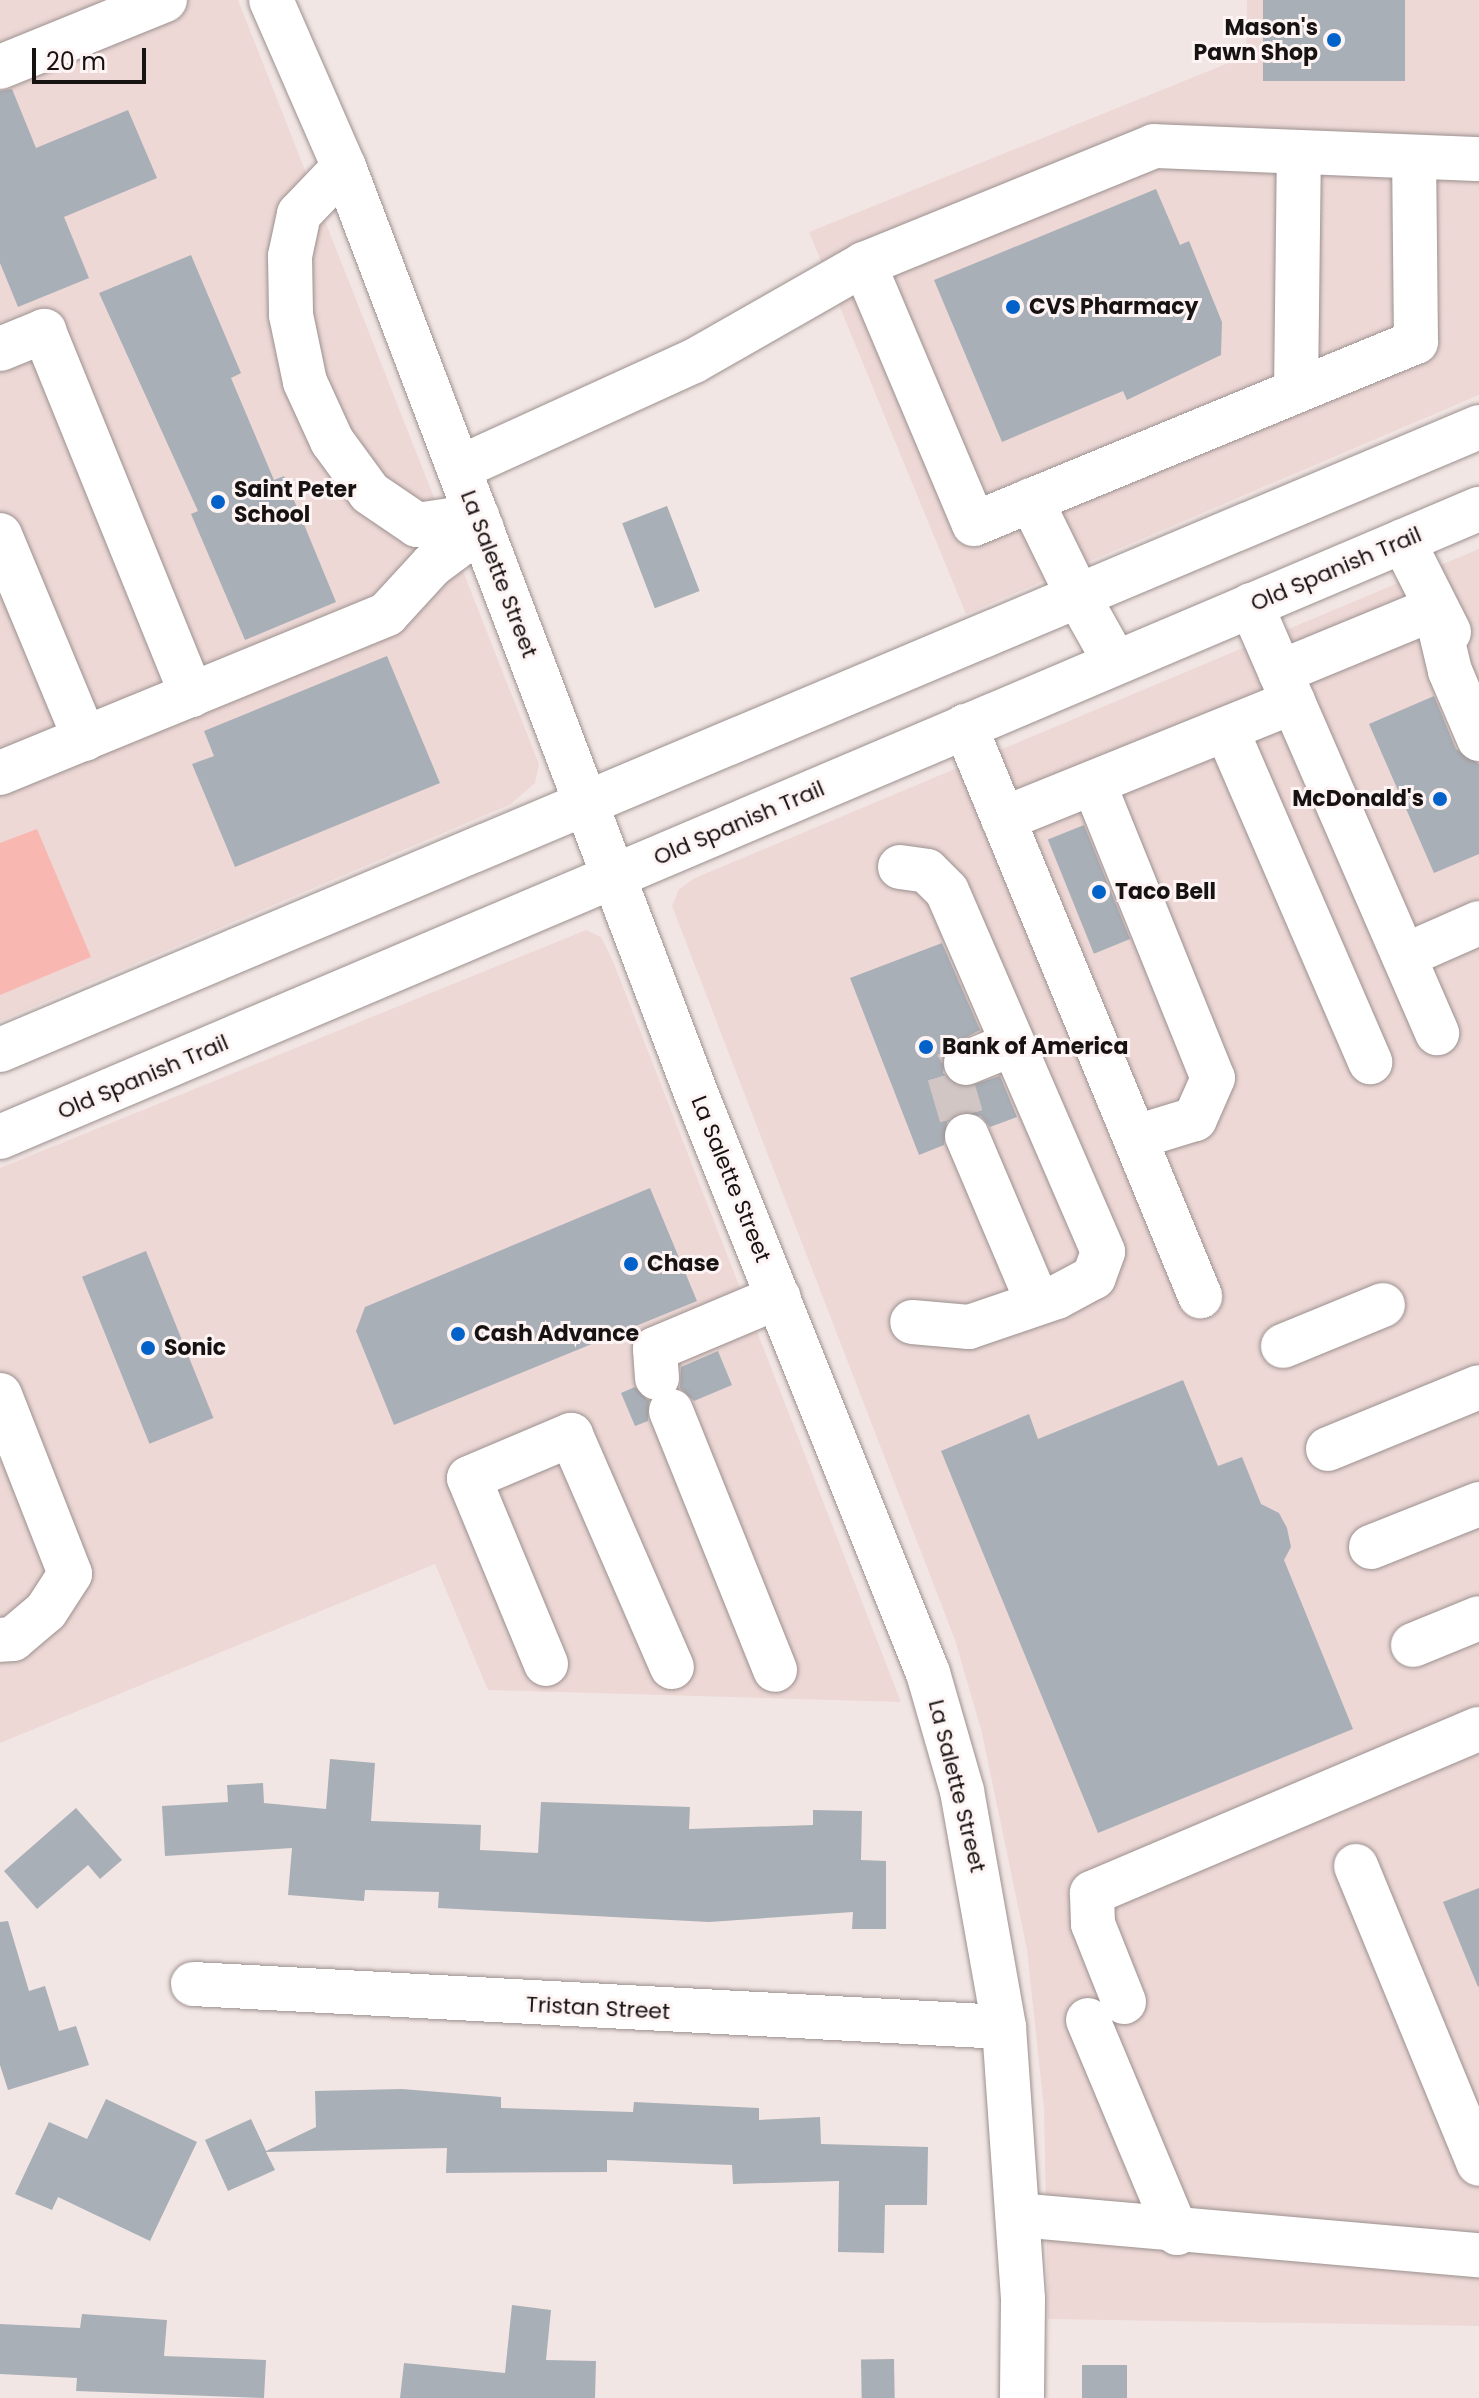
<!DOCTYPE html>
<style>
body{margin:0}
#map{position:relative;width:1479px;height:2398px;overflow:hidden;background:#f2e6e4;font-family:Poppins,sans-serif}
div>[style]{position:absolute}
.built>*{inset:0;background:#edd8d6}
.green>*{inset:0;background:#f8b8b1}
.building>*{inset:0;background:#a9afb7;transform-origin:0 0}
.minor-tunnel>*{height:44px;margin-top:-22px;transform-origin:0;background:repeating-linear-gradient(90deg,#d1c6c4 0 44px,transparent 0 66px)}
.roads{filter:drop-shadow(0 0 2px #9c918f) drop-shadow(0 0 2px #9c918f)}
.minor>*{height:44px;margin:-22px;padding:0 22px;transform-origin:22px;border-radius:22px;background:#fff}
.major>*{height:44px;margin:-22px;padding:0 22px;transform-origin:22px;border-radius:22px;background:#fff}
.dots>*{width:22px;height:22px;translate:-50% -50%;box-sizing:border-box;border:4px solid #fdf4f3;border-radius:50%}
span{translate:-50% -50%;white-space:nowrap;text-align:center;line-height:1.15;-webkit-text-stroke:6px #fdf4f3;paint-order:stroke}
.poi-label{font-size:22px;color:#171312;font-weight:700}
.right{translate:-100% -50%;text-align:right}
.left{translate:0 -50%;text-align:left}
.street-label{font-size:22px;color:#171312}
.scale{position:absolute;left:32px;top:48px;width:114px;height:36px;box-sizing:border-box;border:4px solid #171312;border-top:0;padding-left:10px;font-size:24px;line-height:28px;white-space:nowrap;color:#171312;-webkit-text-stroke:6px #fdf4f3;paint-order:stroke}
</style>
<div id="map">
<div class="built">
<div style="clip-path:polygon(0 0,238px 0,539px 764px,535px 783px,511px 804px,0 1021px)"></div>
<div style="clip-path:polygon(1247px 0,1479px 0,1479px 395px,966px 614px,809px 232px,1246px 56px)"></div>
<div style="clip-path:polygon(1479px 549px,1479px 2326px,1048px 2319px,1044px 2109px,1027px 1950px,982px 1733px,955px 1640px,672px 906px,679px 889px,695px 878px)"></div>
<div style="clip-path:polygon(586px 930px,601px 937px,613px 961px,901px 1702px,488px 1690px,435px 1564px,0 1743px,0 1168px)"></div>
</div>
<div class="green">
<div style="clip-path:polygon(37px 829px,91px 957px,0 995px,0 843px)"></div>
</div>
<div class="building">
<div style="left:1263px;top:0;width:142px;height:81px"></div>
<div style="clip-path:polygon(12px 89px,36px 148px,128px 110px,157px 178px,64px 217px,89px 278px,18px 307px,0 263px,0 91px)"></div>
<div style="clip-path:polygon(1156px 189px,1180px 245px,1189px 241px,1222px 322px,1221px 355px,1127px 400px,1123px 391px,1002px 442px,934px 280px)"></div>
<div style="clip-path:polygon(191px 255px,241px 373px,231px 378px,274px 480px,284px 476px,336px 602px,245px 640px,191px 514px,198px 511px,99px 293px)"></div>
<div style="left:667px;top:506px;width:91px;height:48px;rotate:69deg"></div>
<div style="clip-path:polygon(387px 656px,440px 783px,235px 867px,192px 764px,214px 756px,204px 731px)"></div>
<div style="clip-path:polygon(1434px 696px,1456px 749px,1479px 764px,1479px 854px,1434px 873px,1369px 724px)"></div>
<div style="left:1084px;top:825px;width:123px;height:39px;rotate:68deg"></div>
<div style="clip-path:polygon(942px 943px,980px 1030px,947px 1047px,943px 1073px,963px 1088px,1000px 1076px,1017px 1117px,990px 1127px,981px 1116px,958px 1113px,947px 1122px,944px 1145px,919px 1155px,850px 978px)"></div>
<div style="clip-path:polygon(650px 1188px,697px 1301px,394px 1425px,356px 1331px,365px 1307px)"></div>
<div style="left:146px;top:1251px;width:180px;height:69px;rotate:68deg"></div>
<div style="clip-path:polygon(718px 1351px,732px 1385px,694px 1401px,680px 1388px,681px 1367px)"></div>
<div style="clip-path:polygon(1183px 1380px,1218px 1466px,1242px 1457px,1261px 1504px,1279px 1513px,1287px 1528px,1291px 1547px,1284px 1560px,1353px 1729px,1098px 1833px,941px 1451px,1029px 1414px,1038px 1439px)"></div>
<div style="clip-path:polygon(635px 1387px,649px 1401px,648px 1421px,635px 1426px,621px 1393px)"></div>
<div style="clip-path:polygon(330px 1759px,375px 1763px,371px 1821px,481px 1825px,480px 1850px,538px 1853px,541px 1802px,690px 1807px,689px 1829px,813px 1825px,813px 1810px,862px 1811px,861px 1860px,886px 1861px,886px 1929px,852px 1929px,853px 1912px,709px 1922px,438px 1908px,439px 1892px,365px 1890px,364px 1901px,288px 1895px,292px 1848px,165px 1856px,162px 1806px,228px 1802px,227px 1785px,263px 1783px,264px 1803px,326px 1809px)"></div>
<div style="clip-path:polygon(76px 1808px,122px 1860px,100px 1879px,88px 1865px,37px 1909px,4px 1871px)"></div>
<div style="clip-path:polygon(1479px 1888px,1479px 1986px,1478px 1987px,1443px 1902px)"></div>
<div style="clip-path:polygon(8px 1921px,29px 1991px,45px 1986px,59px 2031px,76px 2026px,89px 2065px,8px 2090px,0 2065px,0 1922px)"></div>
<div style="clip-path:polygon(402px 2089px,501px 2097px,501px 2108px,633px 2112px,634px 2102px,759px 2108px,759px 2120px,820px 2117px,821px 2144px,928px 2147px,927px 2205px,885px 2205px,884px 2253px,838px 2252px,839px 2181px,733px 2184px,732px 2165px,607px 2160px,607px 2172px,446px 2173px,447px 2148px,266px 2152px,275px 2170px,228px 2191px,205px 2140px,251px 2119px,266px 2151px,316px 2127px,315px 2091px)"></div>
<div style="clip-path:polygon(106px 2099px,197px 2142px,150px 2241px,58px 2197px,52px 2210px,15px 2194px,49px 2122px,87px 2139px)"></div>
<div style="clip-path:polygon(512px 2305px,551px 2310px,546px 2360px,596px 2361px,595px 2398px,400px 2398px,404px 2363px,505px 2373px)"></div>
<div style="clip-path:polygon(82px 2314px,167px 2320px,164px 2356px,266px 2360px,264px 2398px,76px 2391px,77px 2378px,0 2374px,0 2324px,80px 2328px)"></div>
<div style="left:894px;top:2359px;width:39px;height:33px;rotate:89deg"></div>
<div style="left:1082px;top:2365px;width:45px;height:33px"></div>
</div>
<div class="minor-tunnel">
<div style="left:966px;top:1063px;width:20px;rotate:147deg"></div>
<div style="left:949px;top:1074px;width:65px;rotate:73.8deg"></div>
</div>
<div class="roads">
<div class="minor">
<div style="left:271px;top:0;width:182px;rotate:66.4deg"></div>
<div style="left:344px;top:167px;width:991px;rotate:69.19deg"></div>
<div style="left:696px;top:1093px;width:625px;rotate:68.2deg"></div>
<div style="left:928px;top:1673px;width:123px;rotate:73.9deg"></div>
<div style="left:962px;top:1791px;width:240px;rotate:79.9deg"></div>
<div style="left:1004px;top:2027px;width:273px;rotate:86deg"></div>
<div style="left:1023px;top:2299px;width:99px;rotate:90.6deg"></div>
<div style="left:0;top:67px;width:178px;rotate:-22.1deg"></div>
<div style="left:344px;top:167px;width:65px;rotate:133.8deg"></div>
<div style="left:299px;top:214px;width:43px;rotate:102.1deg"></div>
<div style="left:290px;top:256px;width:59px;rotate:89deg"></div>
<div style="left:291px;top:315px;width:68px;rotate:78.2deg"></div>
<div style="left:305px;top:382px;width:65px;rotate:65.4deg"></div>
<div style="left:332px;top:441px;width:64px;rotate:53.8deg"></div>
<div style="left:370px;top:493px;width:57px;rotate:34.2deg"></div>
<div style="left:417px;top:525px;width:61px;rotate:-8.5deg"></div>
<div style="left:864px;top:264px;width:282px;rotate:67.1deg"></div>
<div style="left:974px;top:524px;width:478px;rotate:-22.4deg"></div>
<div style="left:1416px;top:342px;width:184px;rotate:-90.6deg"></div>
<div style="left:0;top:349px;width:48px;rotate:-22.2deg"></div>
<div style="left:44px;top:331px;width:393px;rotate:67.9deg"></div>
<div style="left:1296px;top:391px;width:236px;rotate:-89.3deg"></div>
<div style="left:459px;top:468px;width:258px;rotate:-24.5deg"></div>
<div style="left:694px;top:361px;width:196px;rotate:-29.7deg"></div>
<div style="left:864px;top:264px;width:313px;rotate:-22.1deg"></div>
<div style="left:1154px;top:146px;width:325px;rotate:2.3deg"></div>
<div style="left:1031px;top:500px;width:107px;rotate:63.9deg"></div>
<div style="left:0;top:535px;width:221px;rotate:67.4deg"></div>
<div style="left:1403px;top:541px;width:102px;rotate:63.2deg"></div>
<div style="left:1251px;top:605px;width:467px;rotate:66.5deg"></div>
<div style="left:1280px;top:672px;width:168px;rotate:-22.4deg"></div>
<div style="left:1435px;top:608px;width:65px;rotate:76.6deg"></div>
<div style="left:1450px;top:671px;width:74px;rotate:66.9deg"></div>
<div style="left:965px;top:726px;width:617px;rotate:67.59deg"></div>
<div style="left:1227px;top:731px;width:361px;rotate:66.6deg"></div>
<div style="left:0;top:773px;width:418px;rotate:-22.3deg"></div>
<div style="left:387px;top:614px;width:67px;rotate:-47.4deg"></div>
<div style="left:432px;top:565px;width:62px;rotate:-36.5deg"></div>
<div style="left:1094px;top:784px;width:317px;rotate:68deg"></div>
<div style="left:1213px;top:1078px;width:45px;rotate:113.7deg"></div>
<div style="left:1195px;top:1119px;width:62px;rotate:163deg"></div>
<div style="left:1003px;top:819px;width:313px;rotate:-22deg"></div>
<div style="left:900px;top:867px;width:27px;rotate:8deg"></div>
<div style="left:927px;top:871px;width:28px;rotate:45deg"></div>
<div style="left:947px;top:891px;width:393px;rotate:66.6deg"></div>
<div style="left:1103px;top:1252px;width:27px;rotate:110deg"></div>
<div style="left:1094px;top:1277px;width:42px;rotate:151.6deg"></div>
<div style="left:1057px;top:1297px;width:93px;rotate:161.2deg"></div>
<div style="left:969px;top:1327px;width:57px;rotate:-175deg"></div>
<div style="left:1404px;top:956px;width:82px;rotate:-23.7deg"></div>
<div style="left:966px;top:1063px;width:48px;rotate:-22.2deg"></div>
<div style="left:967px;top:1136px;width:181px;rotate:67deg"></div>
<div style="left:1283px;top:1346px;width:108px;rotate:-22.3deg"></div>
<div style="left:657px;top:1378px;width:29px;rotate:-94deg"></div>
<div style="left:655px;top:1349px;width:134px;rotate:-22.8deg"></div>
<div style="left:0;top:1395px;width:192px;rotate:68.6deg"></div>
<div style="left:70px;top:1574px;width:44px;rotate:123deg"></div>
<div style="left:46px;top:1611px;width:43px;rotate:139.7deg"></div>
<div style="left:13px;top:1639px;width:13px;rotate:176deg"></div>
<div style="left:671px;top:1411px;width:279px;rotate:68.1deg"></div>
<div style="left:1328px;top:1449px;width:163px;rotate:-22.3deg"></div>
<div style="left:1371px;top:1547px;width:116px;rotate:-21.7deg"></div>
<div style="left:1413px;top:1645px;width:71px;rotate:-22.2deg"></div>
<div style="left:546px;top:1664px;width:201px;rotate:-112.5deg"></div>
<div style="left:469px;top:1478px;width:111px;rotate:-22.9deg"></div>
<div style="left:571px;top:1435px;width:253px;rotate:66.5deg"></div>
<div style="left:1356px;top:1866px;width:322px;rotate:67.6deg"></div>
<div style="left:193px;top:1984px;width:812px;rotate:3.04deg"></div>
<div style="left:1124px;top:2002px;width:84px;rotate:-111.7deg"></div>
<div style="left:1093px;top:1924px;width:31px;rotate:-92deg"></div>
<div style="left:1092px;top:1893px;width:420px;rotate:-23deg"></div>
<div style="left:1088px;top:2020px;width:231px;rotate:67.3deg"></div>
<div style="left:1018px;top:2215px;width:463px;rotate:5deg"></div>
</div>
<div class="major">
<div style="left:1078px;top:596px;width:76px;rotate:60.7deg"></div>
<div style="left:0;top:1050px;width:1605px;rotate:-22.84deg"></div>
<div style="left:0;top:1137px;width:1607px;rotate:-23.01deg"></div>
</div>
</div>
<div class="dots">
<div style="left:1334px;top:40px;background:#0262ca"></div>
<div style="left:1013px;top:307px;background:#0262ca"></div>
<div style="left:218px;top:502px;background:#0262ca"></div>
<div style="left:1440px;top:799px;background:#0262ca"></div>
<div style="left:1099px;top:892px;background:#0262ca"></div>
<div style="left:926px;top:1047px;background:#0262ca"></div>
<div style="left:631px;top:1264px;background:#0262ca"></div>
<div style="left:458px;top:1334px;background:#0262ca"></div>
<div style="left:148px;top:1348px;background:#0262ca"></div>
</div>
<div class="poi-label">
<span class="right" style="left:1318px;top:40px">Mason's<br>Pawn Shop</span>
<span class="left" style="left:1029px;top:307px">CVS Pharmacy</span>
<span class="left" style="left:234px;top:502px">Saint Peter<br>School</span>
<span class="right" style="left:1424px;top:799px">McDonald's</span>
<span class="left" style="left:1115px;top:892px">Taco Bell</span>
<span class="left" style="left:942px;top:1047px">Bank of America</span>
<span class="left" style="left:647px;top:1264px">Chase</span>
<span class="left" style="left:474px;top:1334px">Cash Advance</span>
<span class="left" style="left:164px;top:1348px">Sonic</span>
</div>
<div class="street-label">
<span style="left:1336px;top:569px;rotate:-23deg">Old Spanish Trail</span>
<span style="left:499px;top:574px;rotate:69deg">La Salette Street</span>
<span style="left:739px;top:823px;rotate:-23deg">Old Spanish Trail</span>
<span style="left:143px;top:1077px;rotate:-23deg">Old Spanish Trail</span>
<span style="left:731px;top:1179px;rotate:68deg">La Salette Street</span>
<span style="left:957px;top:1786px;rotate:76deg">La Salette Street</span>
<span style="left:598px;top:2008px;rotate:3deg">Tristan Street</span>
</div>
<div class="scale">20 m</div>
</div>
